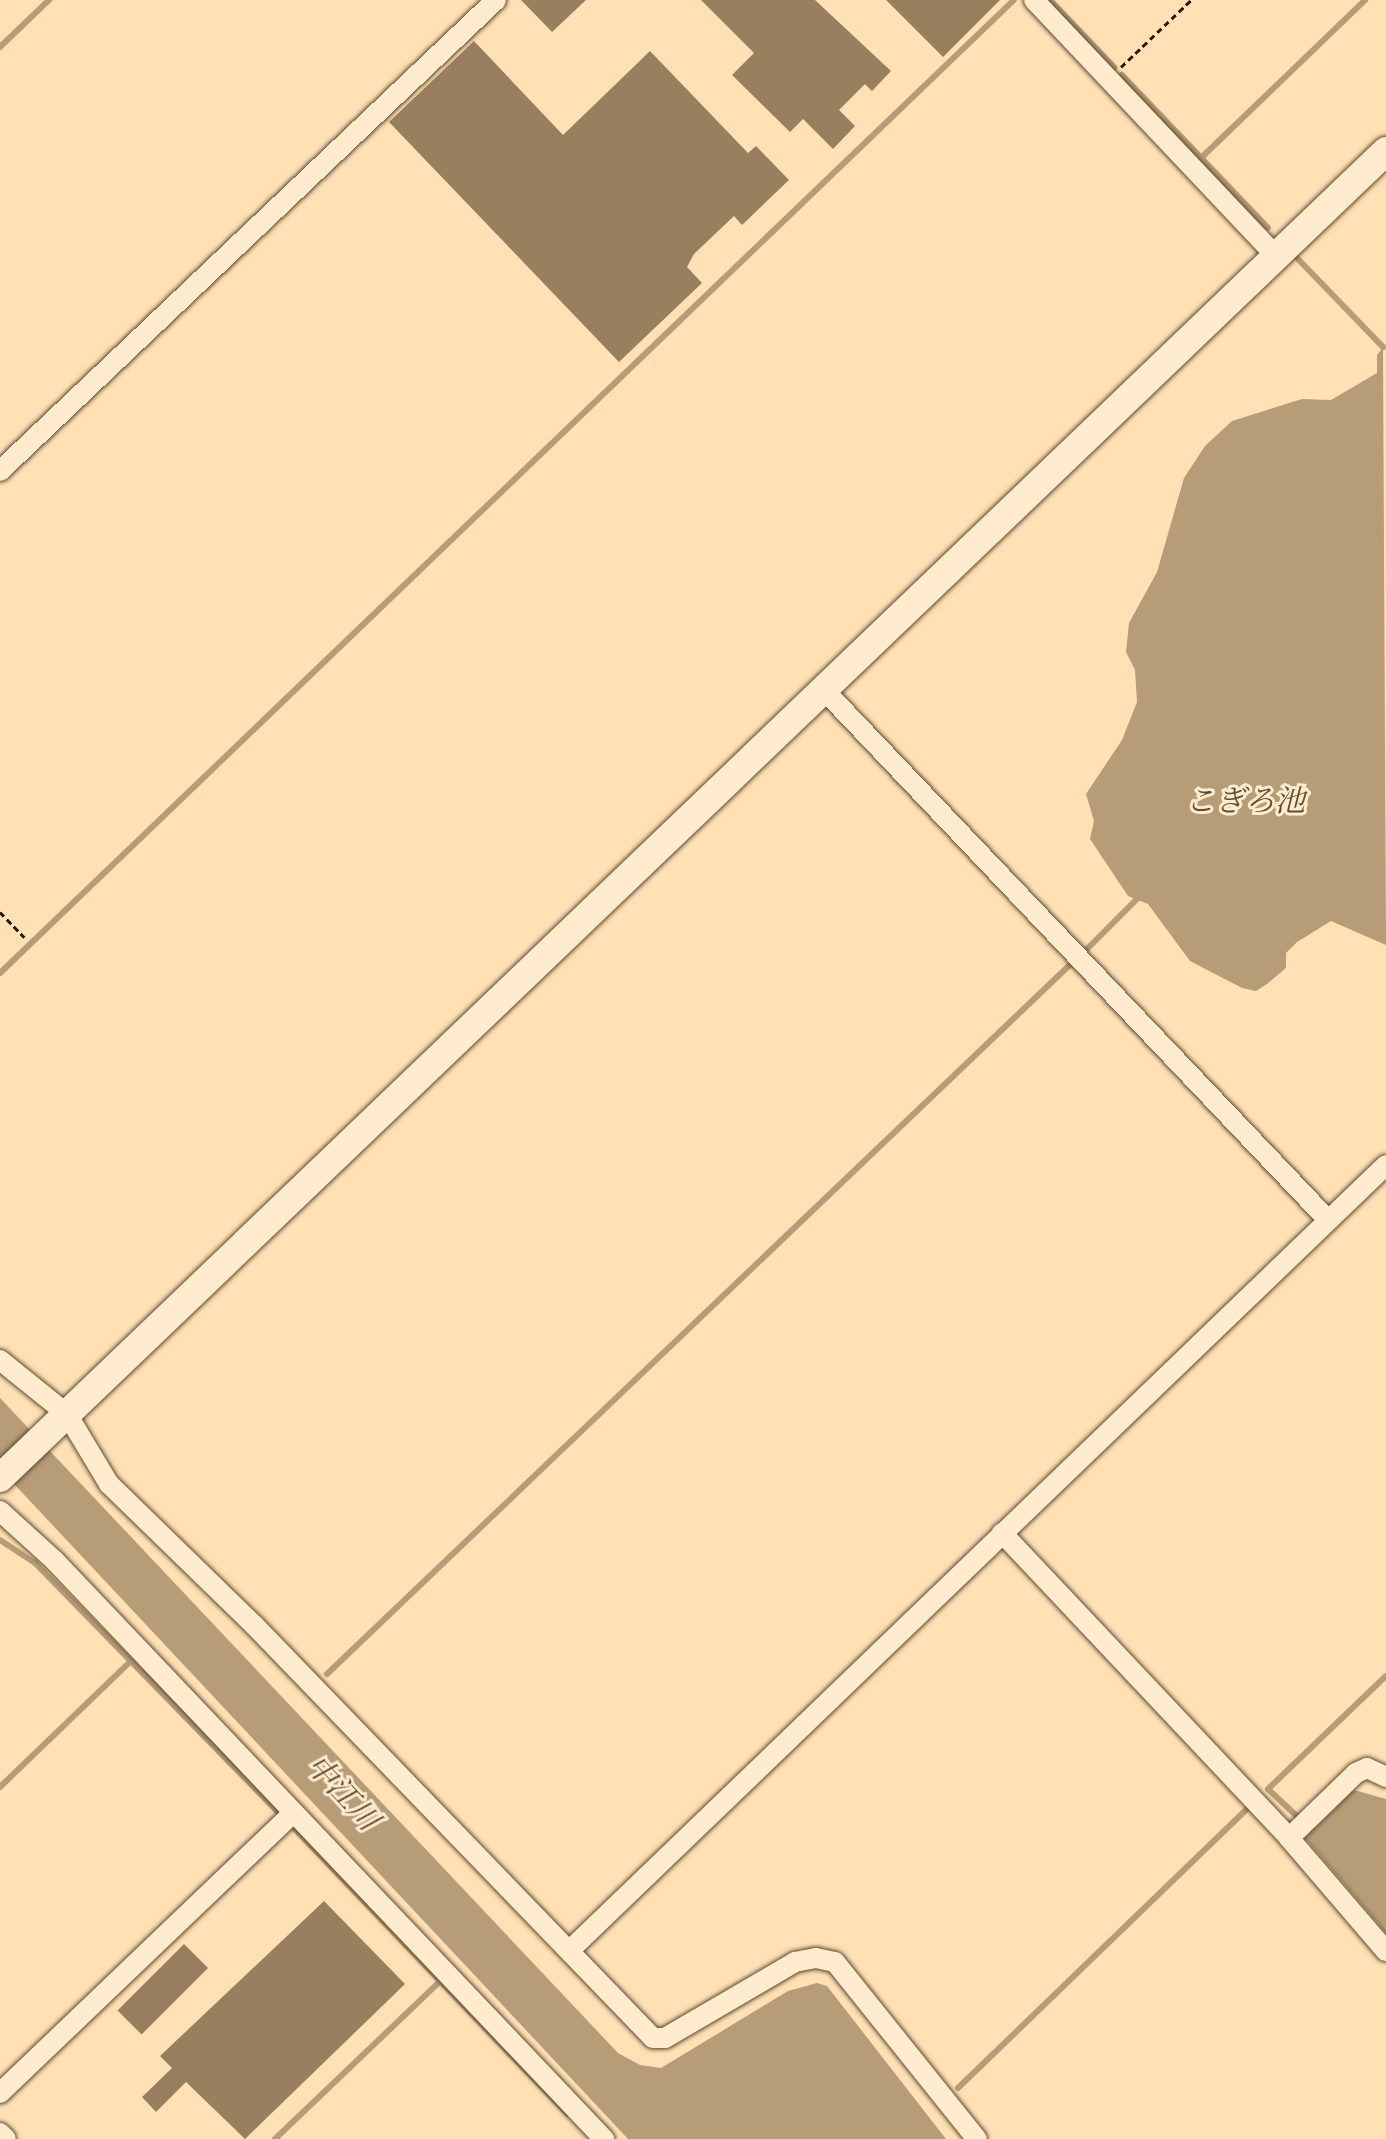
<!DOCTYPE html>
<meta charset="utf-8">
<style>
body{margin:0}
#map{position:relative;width:1386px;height:2139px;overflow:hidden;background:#ffe1b5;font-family:"IM FELL DW Pica","Noto Serif JP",serif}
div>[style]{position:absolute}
.water>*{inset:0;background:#b69c77}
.stream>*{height:6px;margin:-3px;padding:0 3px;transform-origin:3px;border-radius:3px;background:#b69c77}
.building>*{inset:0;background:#98805e;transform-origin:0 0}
.path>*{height:3px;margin-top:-1.5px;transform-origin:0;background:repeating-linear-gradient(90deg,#291700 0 6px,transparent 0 10px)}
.roads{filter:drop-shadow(0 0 2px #5e4a2d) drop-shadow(0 0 2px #5e4a2d)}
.street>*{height:20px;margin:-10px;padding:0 10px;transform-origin:10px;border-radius:10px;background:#ffeccf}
.secondary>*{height:28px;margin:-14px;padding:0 14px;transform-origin:14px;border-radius:14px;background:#ffeccf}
span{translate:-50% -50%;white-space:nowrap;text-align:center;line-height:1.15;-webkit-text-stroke:6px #ffeccf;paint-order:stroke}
.water-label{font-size:30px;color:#614c30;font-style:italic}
</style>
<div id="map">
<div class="water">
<div style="clip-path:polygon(1383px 347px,1386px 945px,1331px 921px,1297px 942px,1286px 953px,1286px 968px,1267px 984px,1256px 991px,1242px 988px,1190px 961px,1148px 904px,1128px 896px,1090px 839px,1094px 821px,1086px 794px,1122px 740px,1137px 702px,1135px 670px,1126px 652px,1129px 623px,1157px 572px,1184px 478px,1205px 446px,1232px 421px,1302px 399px,1331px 400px,1377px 373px,1377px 355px)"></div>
<div style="clip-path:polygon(0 1398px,618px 2053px,640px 2065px,661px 2068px,788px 1991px,817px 1983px,827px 1986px,946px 2139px,628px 2139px,0 1469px)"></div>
<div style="clip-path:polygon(1354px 1790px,1386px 1799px,1386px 1933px,1305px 1838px)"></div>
</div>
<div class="stream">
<div style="left:1050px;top:0;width:93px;rotate:46.3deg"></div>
<div style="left:0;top:47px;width:68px;rotate:-43.8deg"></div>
<div style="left:1122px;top:75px;width:211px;rotate:46.3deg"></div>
<div style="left:1201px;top:158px;width:228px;rotate:-43.9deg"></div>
<div style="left:1297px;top:258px;width:124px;rotate:46deg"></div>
<div style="left:1085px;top:951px;width:75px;rotate:-45deg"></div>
<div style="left:0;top:973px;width:1405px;rotate:-43.82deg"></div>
<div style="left:0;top:1540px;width:42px;rotate:33.3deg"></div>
<div style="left:35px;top:1563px;width:351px;rotate:45.7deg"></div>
<div style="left:327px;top:1674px;width:1033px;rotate:-43.67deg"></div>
<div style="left:0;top:1787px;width:180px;rotate:-43.9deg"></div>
<div style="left:293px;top:1827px;width:397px;rotate:46.3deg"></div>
<div style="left:1317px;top:1835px;width:67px;rotate:-136.8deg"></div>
<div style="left:1268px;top:1789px;width:163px;rotate:-43.8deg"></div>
<div style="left:958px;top:2088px;width:406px;rotate:-44deg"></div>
<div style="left:275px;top:2139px;width:226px;rotate:-43.7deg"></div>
</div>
<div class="building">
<div style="clip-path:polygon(521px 0,586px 0,552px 32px)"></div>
<div style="clip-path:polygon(701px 0,815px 0,891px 71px,872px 91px,865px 84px,839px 110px,855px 126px,833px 149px,803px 119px,790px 132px,732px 75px,754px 53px)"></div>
<div style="clip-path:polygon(886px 0,1000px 0,943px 57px)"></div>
<div style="clip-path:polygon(474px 41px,563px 135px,650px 51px,748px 153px,756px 146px,789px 180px,742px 225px,734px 216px,694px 254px,687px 267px,702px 283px,619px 362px,389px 122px)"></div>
<div style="clip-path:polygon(324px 1901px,405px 1984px,245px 2139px,186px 2082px,156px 2112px,142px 2097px,172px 2068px,160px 2056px)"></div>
<div style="left:184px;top:1944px;width:34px;height:94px;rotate:45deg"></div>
</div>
<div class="path">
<div style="left:1121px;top:67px;width:97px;rotate:-43.7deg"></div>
<div style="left:0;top:912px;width:35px;rotate:46deg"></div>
</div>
<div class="roads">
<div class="street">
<div style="left:1034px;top:0;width:352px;rotate:46.6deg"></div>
<div style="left:0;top:471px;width:684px;rotate:-43.52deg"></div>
<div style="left:825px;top:691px;width:730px;rotate:46.44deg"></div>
<div style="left:0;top:1360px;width:86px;rotate:38.9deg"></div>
<div style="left:67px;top:1414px;width:82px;rotate:59deg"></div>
<div style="left:109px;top:1484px;width:202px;rotate:44.2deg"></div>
<div style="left:254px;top:1625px;width:574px;rotate:45.99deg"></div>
<div style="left:653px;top:2038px;width:12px"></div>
<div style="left:665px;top:2038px;width:151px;rotate:-30.3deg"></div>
<div style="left:795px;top:1962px;width:21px;rotate:-11deg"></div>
<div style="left:816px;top:1958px;width:19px;rotate:12deg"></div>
<div style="left:835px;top:1962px;width:227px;rotate:51.3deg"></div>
<div style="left:0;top:1511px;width:73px;rotate:42.2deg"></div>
<div style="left:54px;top:1560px;width:799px;rotate:46.47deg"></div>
<div style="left:1002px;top:1533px;width:419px;rotate:46.7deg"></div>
<div style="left:1289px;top:1838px;width:149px;rotate:49.4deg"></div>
<div style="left:1289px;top:1838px;width:93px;rotate:-44.1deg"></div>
<div style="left:1356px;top:1773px;width:12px;rotate:-24deg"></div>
<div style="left:1367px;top:1768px;width:21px;rotate:25deg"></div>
<div style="left:570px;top:1950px;width:1132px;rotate:-43.89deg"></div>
<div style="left:0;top:2093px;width:405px;rotate:-43.7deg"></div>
<div style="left:0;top:2133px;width:8px;rotate:45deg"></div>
</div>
<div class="secondary">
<div style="left:0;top:1478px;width:1919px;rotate:-43.75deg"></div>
</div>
</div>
<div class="water-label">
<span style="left:1245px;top:803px">こぎろ池</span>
<span style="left:341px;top:1794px;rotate:47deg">中江川</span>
</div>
</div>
